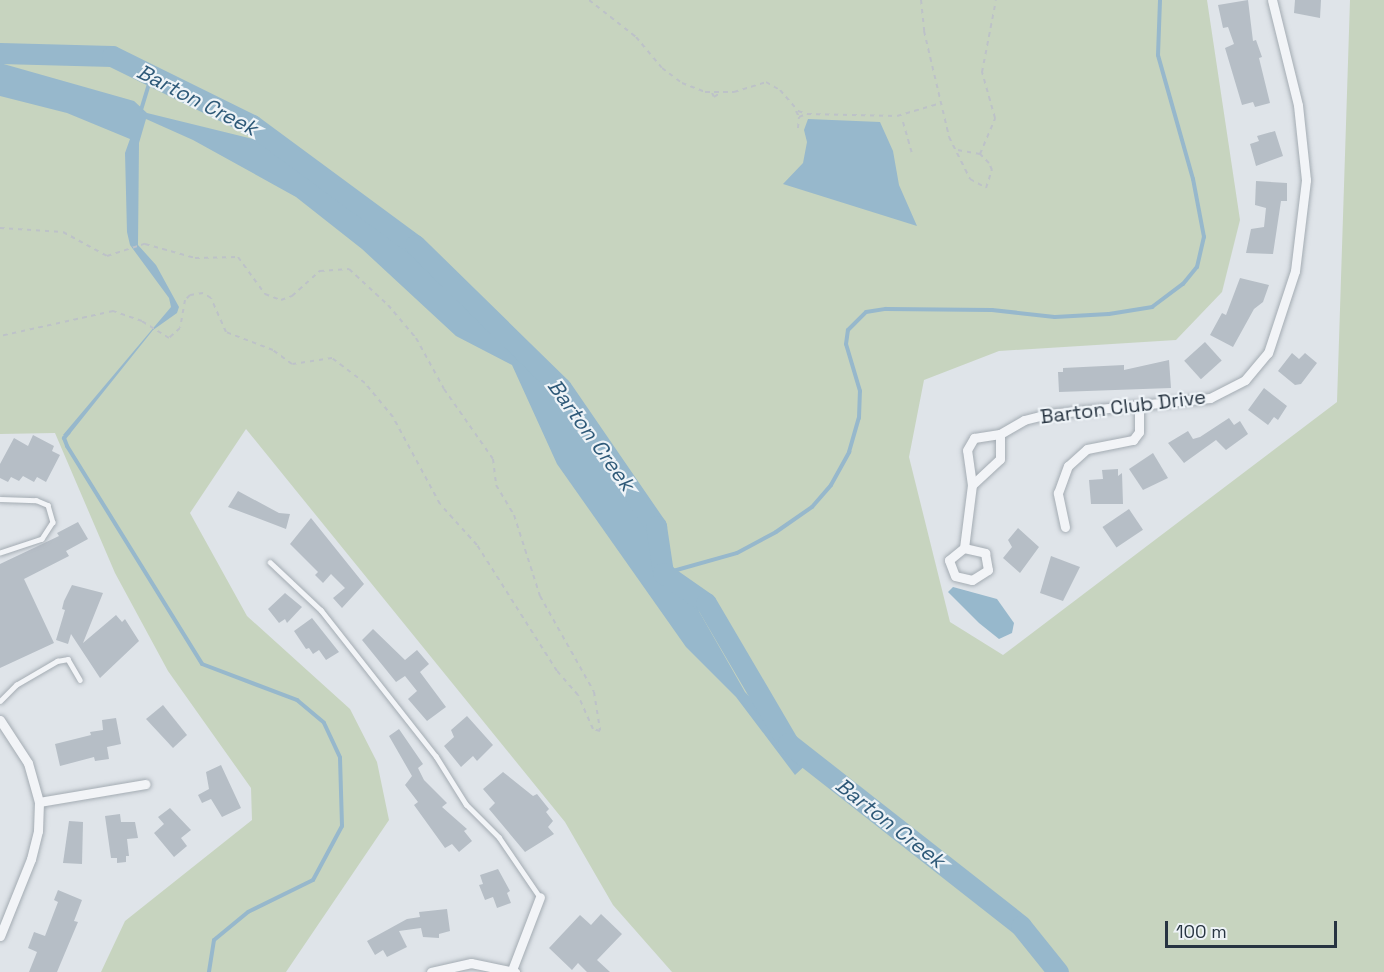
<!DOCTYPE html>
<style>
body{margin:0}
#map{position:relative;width:1384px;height:972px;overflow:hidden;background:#dfe4e9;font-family:"Space Grotesk",sans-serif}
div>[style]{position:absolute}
.green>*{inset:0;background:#c7d4bf}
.water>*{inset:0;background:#97b8cc}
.stream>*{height:4px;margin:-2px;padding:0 2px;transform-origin:2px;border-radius:2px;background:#97b8cc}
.river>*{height:21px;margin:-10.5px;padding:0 10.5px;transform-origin:10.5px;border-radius:10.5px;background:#97b8cc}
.building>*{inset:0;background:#b6bec6;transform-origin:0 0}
.path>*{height:2px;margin-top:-1px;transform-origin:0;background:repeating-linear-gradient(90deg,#bdc2c8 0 4.5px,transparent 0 9px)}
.roads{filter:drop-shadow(0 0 2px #a4acb3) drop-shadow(0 0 2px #a4acb3)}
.service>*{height:4.5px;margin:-2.25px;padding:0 2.25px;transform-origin:2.25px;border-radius:2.25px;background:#f2f4f7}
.minor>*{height:9px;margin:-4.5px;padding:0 4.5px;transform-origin:4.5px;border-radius:4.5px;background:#f2f4f7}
span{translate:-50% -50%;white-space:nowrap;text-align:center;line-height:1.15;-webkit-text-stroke:4.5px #eef3f7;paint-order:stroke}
.street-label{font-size:20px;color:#273441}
.water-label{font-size:21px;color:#2e5978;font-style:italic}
.scale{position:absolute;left:1165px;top:921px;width:172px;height:27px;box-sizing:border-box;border:3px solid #273441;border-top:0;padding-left:8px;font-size:18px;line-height:21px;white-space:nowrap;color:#273441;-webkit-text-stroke:4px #eef3f7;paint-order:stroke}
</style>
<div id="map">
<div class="green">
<div style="clip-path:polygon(0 0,1207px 0,1240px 220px,1222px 292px,1176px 340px,999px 351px,924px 380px,909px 457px,950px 622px,1003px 655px,1337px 402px,1350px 0,1384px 0,1384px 972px,672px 972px,613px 905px,565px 822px,246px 429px,190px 513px,247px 616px,350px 709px,377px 762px,389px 820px,286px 972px,101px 972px,125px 921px,252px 820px,251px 788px,168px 671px,115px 573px,55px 433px,0 434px)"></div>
</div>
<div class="water">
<div style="clip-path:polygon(0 63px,134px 101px,147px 113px,261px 141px,439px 271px,491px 317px,551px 387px,676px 571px,745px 692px,810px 761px,795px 775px,736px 697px,686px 647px,557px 464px,512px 365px,456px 336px,362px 249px,296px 197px,193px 140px,146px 119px,139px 143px,138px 245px,156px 265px,179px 307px,177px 313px,153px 330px,69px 435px,63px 435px,171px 307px,169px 298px,130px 245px,127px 232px,125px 153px,130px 139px,67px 113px,0 96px)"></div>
<div style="clip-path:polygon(808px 119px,880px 122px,893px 151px,899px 185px,917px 226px,783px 184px,803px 163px,807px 142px,804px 130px)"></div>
<div style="clip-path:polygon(953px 587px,997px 599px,1014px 623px,1012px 633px,999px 639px,979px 623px,948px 592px)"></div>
</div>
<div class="stream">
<div style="left:141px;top:110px;width:34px;rotate:-73deg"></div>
<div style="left:69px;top:432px;width:8px;rotate:130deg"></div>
<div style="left:64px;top:438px;width:9px;rotate:69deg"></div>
<div style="left:67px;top:446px;width:256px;rotate:58.2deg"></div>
<div style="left:202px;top:664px;width:102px;rotate:20.8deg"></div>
<div style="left:297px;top:700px;width:35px;rotate:40deg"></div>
<div style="left:324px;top:723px;width:38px;rotate:65deg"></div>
<div style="left:340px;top:758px;width:68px;rotate:88.3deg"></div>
<div style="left:342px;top:826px;width:61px;rotate:118.2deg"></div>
<div style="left:313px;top:880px;width:72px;rotate:153.8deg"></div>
<div style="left:248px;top:912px;width:44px;rotate:140.5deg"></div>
<div style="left:214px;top:940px;width:32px;rotate:99deg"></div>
<div style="left:673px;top:571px;width:66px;rotate:-15.7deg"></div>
<div style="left:737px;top:553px;width:44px;rotate:-28.3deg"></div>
<div style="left:776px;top:532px;width:44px;rotate:-34.8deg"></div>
<div style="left:812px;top:507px;width:29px;rotate:-49deg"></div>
<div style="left:831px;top:485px;width:38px;rotate:-61deg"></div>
<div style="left:849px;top:452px;width:35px;rotate:-74deg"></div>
<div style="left:859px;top:418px;width:27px;rotate:-88deg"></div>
<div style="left:860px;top:391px;width:49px;rotate:-106.6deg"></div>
<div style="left:846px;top:344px;width:14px;rotate:-82deg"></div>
<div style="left:848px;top:330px;width:25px;rotate:-45deg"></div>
<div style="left:866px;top:312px;width:20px;rotate:-9deg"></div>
<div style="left:886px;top:309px;width:106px;rotate:0.5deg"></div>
<div style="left:992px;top:310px;width:63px;rotate:6.3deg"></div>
<div style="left:1055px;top:317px;width:54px;rotate:-3.2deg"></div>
<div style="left:1109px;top:314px;width:44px;rotate:-9.2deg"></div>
<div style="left:1152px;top:307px;width:39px;rotate:-37deg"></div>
<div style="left:1183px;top:284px;width:22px;rotate:-51deg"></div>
<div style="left:1197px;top:267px;width:31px;rotate:-77deg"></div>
<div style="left:1204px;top:237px;width:59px;rotate:-100.7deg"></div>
<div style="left:1193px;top:179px;width:129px;rotate:-105.8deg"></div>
<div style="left:1158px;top:55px;width:55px;rotate:-87.9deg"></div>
</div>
<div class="river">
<div style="left:0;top:53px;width:112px;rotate:1.5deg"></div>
<div style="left:112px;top:56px;width:156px;rotate:26.2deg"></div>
<div style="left:252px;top:125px;width:202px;rotate:36.4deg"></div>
<div style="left:415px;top:245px;width:204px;rotate:44.4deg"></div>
<div style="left:561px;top:388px;width:168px;rotate:55.5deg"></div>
<div style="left:656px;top:526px;width:48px;rotate:81.5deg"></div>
<div style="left:663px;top:573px;width:52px;rotate:34.9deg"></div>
<div style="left:706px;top:603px;width:162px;rotate:59.6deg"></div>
<div style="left:788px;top:743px;width:296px;rotate:38.1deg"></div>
<div style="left:1021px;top:926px;width:59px;rotate:51.2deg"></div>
</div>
<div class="building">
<div style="clip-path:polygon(1248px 0,1253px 41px,1256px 40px,1262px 57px,1259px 58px,1270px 103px,1255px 107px,1253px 102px,1242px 105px,1225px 48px,1234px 44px,1228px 27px,1223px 28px,1218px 5px)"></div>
<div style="clip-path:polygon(1295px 0,1321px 0,1320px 18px,1294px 13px)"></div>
<div style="clip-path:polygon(1275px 131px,1283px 156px,1256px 166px,1250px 144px,1259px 141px,1257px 136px)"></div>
<div style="clip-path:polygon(1256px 181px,1287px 183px,1287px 201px,1281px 201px,1273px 254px,1246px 253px,1251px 229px,1264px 227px,1266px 208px,1255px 205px)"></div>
<div style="clip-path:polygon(1240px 278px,1269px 285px,1263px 302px,1254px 309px,1233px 347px,1210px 335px,1222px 313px,1226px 315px)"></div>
<div style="left:1205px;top:342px;width:25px;height:28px;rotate:48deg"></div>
<div style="clip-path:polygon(1292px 353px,1299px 359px,1305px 353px,1317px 363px,1301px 384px,1295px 385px,1278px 371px)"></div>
<div style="clip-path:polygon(1169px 360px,1171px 388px,1059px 392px,1058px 372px,1063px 372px,1063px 368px,1124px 365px,1124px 370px)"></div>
<div style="clip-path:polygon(1264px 388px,1287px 406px,1278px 420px,1274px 417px,1268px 425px,1248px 410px)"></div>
<div style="clip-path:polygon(1229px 418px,1234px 425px,1240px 421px,1248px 434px,1226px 450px,1216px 440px,1184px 463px,1168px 443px,1188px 431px,1193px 439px,1200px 437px)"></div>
<div style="clip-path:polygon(33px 435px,54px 446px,52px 451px,60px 455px,46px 482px,37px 477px,34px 482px,23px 476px,19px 481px,11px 477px,8px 482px,0 478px,0 464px,14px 438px,28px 446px)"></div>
<div style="clip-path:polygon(1153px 453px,1168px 478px,1143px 490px,1129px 469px)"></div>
<div style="clip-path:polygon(1118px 469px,1118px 476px,1122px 473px,1123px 504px,1091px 504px,1089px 480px,1103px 479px,1102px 470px)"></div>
<div style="clip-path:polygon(238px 491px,279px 513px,290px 514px,286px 529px,228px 507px)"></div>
<div style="left:1129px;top:509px;width:25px;height:32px;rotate:56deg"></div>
<div style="clip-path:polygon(311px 518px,364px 584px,342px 608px,333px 598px,345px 588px,331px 574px,323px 583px,315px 575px,318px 572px,290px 544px)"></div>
<div style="clip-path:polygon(78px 522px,88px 539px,66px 551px,69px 556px,24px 579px,54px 643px,0 668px,0 564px,59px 536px,57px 533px)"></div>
<div style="clip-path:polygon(1018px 528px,1039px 547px,1020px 573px,1003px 558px,1012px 547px,1008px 540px)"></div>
<div style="clip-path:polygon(1051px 556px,1080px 567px,1063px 601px,1040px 593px)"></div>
<div style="clip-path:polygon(72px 585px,103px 593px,83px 643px,116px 615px,122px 622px,125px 619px,139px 641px,100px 678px,71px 634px,68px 644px,56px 640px,65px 610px,62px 609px,64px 601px)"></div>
<div style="clip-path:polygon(285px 593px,302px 607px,287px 623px,285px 619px,279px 623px,268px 609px)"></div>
<div style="clip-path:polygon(312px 618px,339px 652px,326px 660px,319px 650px,313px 654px,309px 648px,306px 649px,294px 631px)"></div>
<div style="clip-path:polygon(373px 629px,405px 660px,417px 650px,429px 664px,420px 672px,446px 707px,427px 721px,408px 699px,417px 691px,405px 676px,396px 682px,362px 640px)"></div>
<div style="clip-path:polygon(163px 705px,187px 735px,173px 748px,146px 719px)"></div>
<div style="clip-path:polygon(467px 716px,493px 745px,477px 761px,473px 756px,461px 767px,444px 746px,454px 737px,451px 730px)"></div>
<div style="clip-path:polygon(116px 718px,121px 744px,107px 747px,109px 759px,95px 761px,94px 757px,60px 766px,55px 744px,91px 735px,90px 732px,103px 730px,102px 720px)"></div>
<div style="clip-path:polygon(399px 729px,423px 764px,418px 768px,424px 780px,447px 803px,442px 807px,467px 829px,464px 831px,472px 841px,459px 852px,452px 844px,445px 848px,414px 805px,418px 802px,405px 785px,412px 776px,389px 736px)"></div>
<div style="clip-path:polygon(221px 765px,241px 808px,222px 817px,211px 799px,202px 803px,198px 795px,209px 789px,206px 772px)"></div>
<div style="clip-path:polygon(503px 772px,533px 796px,537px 794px,549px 809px,546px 812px,553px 821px,548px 827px,554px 834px,525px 852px,489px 809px,495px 803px,483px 789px)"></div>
<div style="clip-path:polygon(170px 808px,191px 830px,181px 838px,187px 846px,174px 857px,154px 833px,164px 824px,158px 817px)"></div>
<div style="clip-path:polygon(120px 814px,121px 822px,135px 822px,138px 838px,127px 839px,129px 856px,126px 856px,126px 862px,117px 863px,117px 858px,111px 858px,105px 816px)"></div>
<div style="clip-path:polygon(69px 821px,83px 822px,82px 864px,63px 863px)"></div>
<div style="clip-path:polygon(498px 869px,510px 891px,507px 893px,511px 903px,497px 908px,493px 897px,485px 900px,479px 885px,483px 884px,480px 875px)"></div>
<div style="clip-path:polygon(58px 890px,82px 900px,74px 921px,78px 922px,57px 972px,29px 972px,37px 952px,28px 948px,34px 932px,45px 936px,58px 902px,54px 900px)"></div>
<div style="clip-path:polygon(447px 909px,450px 931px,439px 934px,439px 938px,423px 937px,421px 928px,399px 931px,407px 947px,387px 957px,383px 950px,375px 955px,367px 941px,407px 919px,420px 917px,419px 912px)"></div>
<div style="clip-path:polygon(601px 914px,622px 934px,597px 960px,610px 972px,587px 972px,578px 963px,572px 970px,549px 948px,580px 915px,591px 925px)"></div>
</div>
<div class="path">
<div style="left:589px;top:0;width:60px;rotate:38.2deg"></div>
<div style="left:636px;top:37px;width:40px;rotate:50deg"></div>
<div style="left:662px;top:68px;width:25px;rotate:37deg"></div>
<div style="left:682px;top:83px;width:25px;rotate:21deg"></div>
<div style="left:705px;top:92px;width:29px"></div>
<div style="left:734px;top:92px;width:34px;rotate:-17deg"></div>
<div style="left:766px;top:82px;width:16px;rotate:30deg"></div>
<div style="left:780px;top:90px;width:28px;rotate:49deg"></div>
<div style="left:798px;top:111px;width:9px;rotate:18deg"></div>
<div style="left:807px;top:114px;width:90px;rotate:1.3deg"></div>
<div style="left:897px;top:116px;width:46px;rotate:-16.5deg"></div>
<div style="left:921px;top:0;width:31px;rotate:84deg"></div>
<div style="left:924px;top:31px;width:109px;rotate:76.7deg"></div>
<div style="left:949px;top:137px;width:47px;rotate:63.4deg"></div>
<div style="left:970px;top:179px;width:18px;rotate:29deg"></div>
<div style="left:986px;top:188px;width:19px;rotate:-72deg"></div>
<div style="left:992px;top:170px;width:8px;rotate:-113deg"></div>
<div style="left:989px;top:163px;width:13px;rotate:-135deg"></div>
<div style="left:980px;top:154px;width:23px;rotate:-170deg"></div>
<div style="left:712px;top:93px;width:4px;rotate:63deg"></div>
<div style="left:714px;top:97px;width:7px;rotate:-34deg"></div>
<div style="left:796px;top:111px;width:7px;rotate:63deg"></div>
<div style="left:799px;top:117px;width:5px;rotate:-22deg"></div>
<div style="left:903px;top:122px;width:32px;rotate:74deg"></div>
<div style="left:798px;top:128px;width:11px;rotate:-85deg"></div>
<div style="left:980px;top:154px;width:39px;rotate:-67deg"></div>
<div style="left:995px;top:118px;width:48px;rotate:-105.8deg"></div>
<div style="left:982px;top:72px;width:73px;rotate:-79deg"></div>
<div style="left:0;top:228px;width:63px;rotate:3.6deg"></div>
<div style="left:63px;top:232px;width:50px;rotate:28.6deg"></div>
<div style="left:107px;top:256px;width:40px;rotate:-18deg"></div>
<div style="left:145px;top:244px;width:52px;rotate:15.6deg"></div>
<div style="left:195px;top:258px;width:43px;rotate:-1.3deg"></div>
<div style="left:238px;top:257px;width:46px;rotate:53.9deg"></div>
<div style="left:265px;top:294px;width:17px;rotate:21deg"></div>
<div style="left:281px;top:300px;width:12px;rotate:-20deg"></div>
<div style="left:292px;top:296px;width:38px;rotate:-42deg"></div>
<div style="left:320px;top:271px;width:29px;rotate:-4deg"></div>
<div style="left:349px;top:269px;width:53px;rotate:42.7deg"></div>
<div style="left:388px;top:305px;width:43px;rotate:49.7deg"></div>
<div style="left:416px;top:338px;width:58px;rotate:61.2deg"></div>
<div style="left:444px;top:389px;width:85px;rotate:55deg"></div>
<div style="left:493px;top:459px;width:26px;rotate:83deg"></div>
<div style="left:496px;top:485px;width:35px;rotate:59deg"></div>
<div style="left:514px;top:515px;width:85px;rotate:72.2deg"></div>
<div style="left:540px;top:596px;width:110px;rotate:60.6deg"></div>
<div style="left:594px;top:692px;width:39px;rotate:81deg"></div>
<div style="left:600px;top:731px;width:7px;rotate:-164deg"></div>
<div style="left:593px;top:729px;width:37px;rotate:-114deg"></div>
<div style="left:578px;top:695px;width:32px;rotate:-131deg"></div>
<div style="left:557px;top:671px;width:149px;rotate:-122.4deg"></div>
<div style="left:477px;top:545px;width:55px;rotate:-132.1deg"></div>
<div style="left:440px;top:504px;width:99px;rotate:-118.4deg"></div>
<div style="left:393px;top:417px;width:44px;rotate:-129.5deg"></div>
<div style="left:365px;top:383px;width:41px;rotate:-142.9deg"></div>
<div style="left:332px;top:358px;width:40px;rotate:171.5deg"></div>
<div style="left:292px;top:364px;width:24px;rotate:-144deg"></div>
<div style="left:273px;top:350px;width:50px;rotate:-159deg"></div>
<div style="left:226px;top:332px;width:37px;rotate:-114deg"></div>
<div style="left:211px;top:298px;width:9px;rotate:-148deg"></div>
<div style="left:203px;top:293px;width:13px;rotate:171deg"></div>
<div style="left:190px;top:295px;width:7px;rotate:135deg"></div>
<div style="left:185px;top:300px;width:28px;rotate:100deg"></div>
<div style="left:180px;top:328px;width:15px;rotate:138deg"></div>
<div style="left:169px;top:338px;width:32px;rotate:-148deg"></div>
<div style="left:142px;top:321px;width:31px;rotate:-161deg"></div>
<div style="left:113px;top:311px;width:116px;rotate:167.5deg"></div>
</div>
<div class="roads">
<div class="service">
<div style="left:0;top:499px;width:36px;rotate:2deg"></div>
<div style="left:36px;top:500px;width:13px;rotate:23deg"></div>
<div style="left:48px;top:505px;width:18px;rotate:74deg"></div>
<div style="left:53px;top:522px;width:20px;rotate:123deg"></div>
<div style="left:42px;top:539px;width:44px;rotate:161.6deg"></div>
<div style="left:270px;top:562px;width:70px;rotate:43.3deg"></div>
<div style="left:321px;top:610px;width:186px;rotate:51.8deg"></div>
<div style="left:436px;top:756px;width:57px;rotate:58deg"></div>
<div style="left:466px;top:804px;width:47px;rotate:45deg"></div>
<div style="left:499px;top:837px;width:73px;rotate:55.7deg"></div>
<div style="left:0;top:701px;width:23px;rotate:-45deg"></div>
<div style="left:16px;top:685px;width:48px;rotate:-30.3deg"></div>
<div style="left:57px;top:661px;width:11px;rotate:-10deg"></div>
<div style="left:68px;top:659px;width:24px;rotate:60deg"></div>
</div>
<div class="minor">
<div style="left:972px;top:485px;width:38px;rotate:-43deg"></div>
<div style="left:1000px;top:459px;width:25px;rotate:-90deg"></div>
<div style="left:1065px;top:527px;width:35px;rotate:-102deg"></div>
<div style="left:1058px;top:493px;width:29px;rotate:-70deg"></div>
<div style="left:1068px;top:466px;width:25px;rotate:-42deg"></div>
<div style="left:1087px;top:449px;width:47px;rotate:-11.1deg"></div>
<div style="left:1133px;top:440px;width:10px;rotate:-53deg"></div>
<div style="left:1139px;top:432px;width:25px;rotate:-90deg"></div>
<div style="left:964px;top:548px;width:22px;rotate:13deg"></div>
<div style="left:985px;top:553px;width:17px;rotate:80deg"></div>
<div style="left:988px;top:570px;width:19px;rotate:148deg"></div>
<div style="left:972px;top:580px;width:17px;rotate:-167deg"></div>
<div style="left:955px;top:576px;width:17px;rotate:-111deg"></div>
<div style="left:949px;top:560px;width:19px;rotate:-39deg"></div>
<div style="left:964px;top:548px;width:64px;rotate:-82.8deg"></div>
<div style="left:972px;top:485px;width:35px;rotate:-98deg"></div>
<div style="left:967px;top:450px;width:14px;rotate:-60deg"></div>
<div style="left:974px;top:438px;width:26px;rotate:-9deg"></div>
<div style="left:1000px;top:434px;width:28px;rotate:-30deg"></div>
<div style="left:1024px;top:420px;width:25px;rotate:-14deg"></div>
<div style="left:1048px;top:414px;width:163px;rotate:-5.6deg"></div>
<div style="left:1210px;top:398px;width:39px;rotate:-27deg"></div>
<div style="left:1245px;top:380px;width:35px;rotate:-50deg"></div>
<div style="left:1268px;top:353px;width:86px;rotate:-71.8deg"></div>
<div style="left:1295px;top:271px;width:92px;rotate:-83.1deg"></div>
<div style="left:1306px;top:180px;width:75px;rotate:-96.1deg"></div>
<div style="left:1298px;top:105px;width:108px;rotate:-103.9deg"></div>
<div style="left:0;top:720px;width:51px;rotate:56.9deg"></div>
<div style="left:28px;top:763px;width:41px;rotate:74.2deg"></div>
<div style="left:39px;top:802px;width:29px;rotate:92deg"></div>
<div style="left:38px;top:831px;width:29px;rotate:104deg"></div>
<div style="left:31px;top:859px;width:83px;rotate:111.9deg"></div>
<div style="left:39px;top:802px;width:108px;rotate:-9.6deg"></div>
<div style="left:512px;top:970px;width:78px;rotate:-69deg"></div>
<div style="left:431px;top:972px;width:41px;rotate:-12.7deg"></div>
<div style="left:471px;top:963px;width:45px;rotate:11.6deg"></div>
</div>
</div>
<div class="street-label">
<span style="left:1123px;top:407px;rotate:-7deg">Barton Club Drive</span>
</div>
<div class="water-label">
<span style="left:197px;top:100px;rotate:27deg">Barton Creek</span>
<span style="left:591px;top:435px;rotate:54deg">Barton Creek</span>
<span style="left:890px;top:823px;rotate:38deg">Barton Creek</span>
</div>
<div class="scale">100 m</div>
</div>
